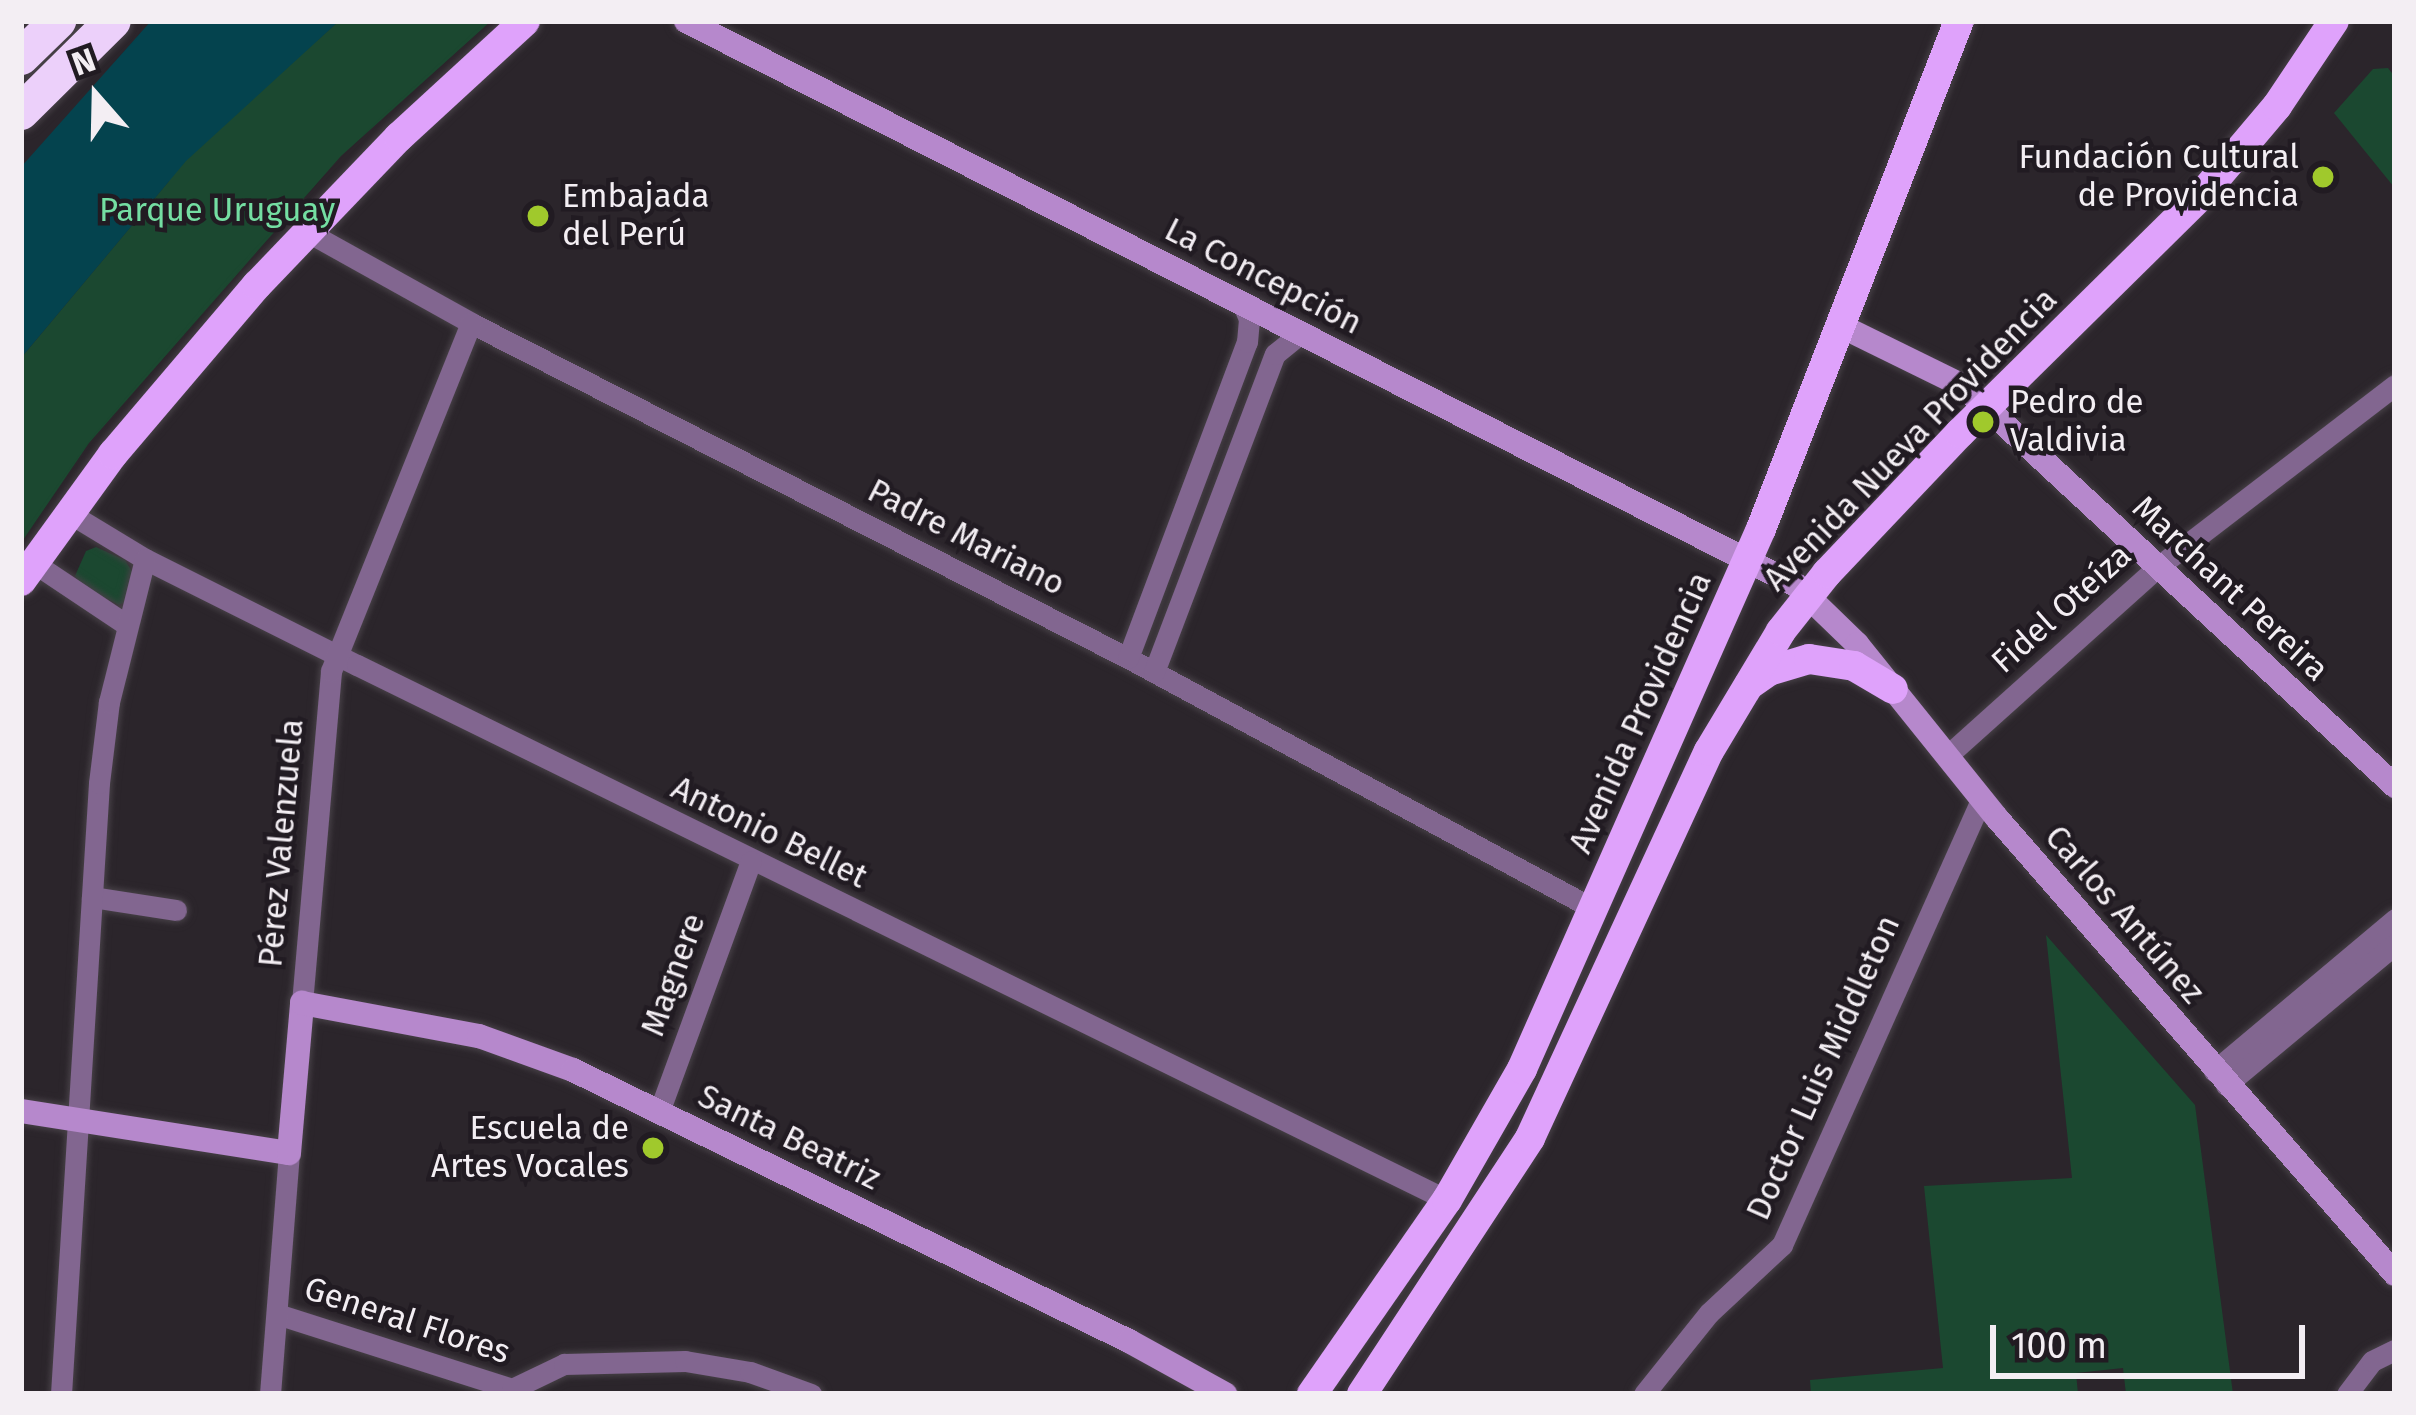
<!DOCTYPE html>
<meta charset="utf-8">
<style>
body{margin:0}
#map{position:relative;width:2416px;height:1415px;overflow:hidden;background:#2b252b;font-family:"Fira Sans",sans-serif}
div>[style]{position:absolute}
.green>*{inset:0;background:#1b4830}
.water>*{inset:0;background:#04434e}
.roads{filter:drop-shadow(0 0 3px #474147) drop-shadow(0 0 3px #474147)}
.street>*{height:21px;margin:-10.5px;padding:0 10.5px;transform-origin:10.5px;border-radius:10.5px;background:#826690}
.secondary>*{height:24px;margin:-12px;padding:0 12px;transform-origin:12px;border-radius:12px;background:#b688cc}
.primary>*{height:30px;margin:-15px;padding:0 15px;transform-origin:15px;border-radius:15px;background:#dfa2fb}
.highway>*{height:36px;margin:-18px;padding:0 18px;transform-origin:18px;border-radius:18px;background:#ecd0fa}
.dots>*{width:33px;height:33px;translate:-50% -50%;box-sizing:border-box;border:6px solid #211b22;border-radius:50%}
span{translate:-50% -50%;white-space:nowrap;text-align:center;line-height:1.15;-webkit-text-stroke:9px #211b22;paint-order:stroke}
.poi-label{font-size:33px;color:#f3eef3}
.right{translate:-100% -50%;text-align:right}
.left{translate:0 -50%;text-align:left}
.park-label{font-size:33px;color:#74dea2}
.street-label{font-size:33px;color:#f3eef3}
.frame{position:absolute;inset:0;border:24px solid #f3eef3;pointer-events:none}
.north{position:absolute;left:36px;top:36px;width:120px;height:120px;-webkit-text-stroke:9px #211b22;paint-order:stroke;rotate:340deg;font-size:33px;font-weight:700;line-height:48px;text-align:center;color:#f3eef3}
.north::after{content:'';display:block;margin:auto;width:42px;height:54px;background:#f3eef3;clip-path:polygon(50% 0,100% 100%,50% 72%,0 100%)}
.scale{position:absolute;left:1990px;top:1325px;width:315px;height:54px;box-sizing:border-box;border:6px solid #f3eef3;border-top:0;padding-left:15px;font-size:36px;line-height:42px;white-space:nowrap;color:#f3eef3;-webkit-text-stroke:9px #211b22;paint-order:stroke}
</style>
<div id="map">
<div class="green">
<div style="clip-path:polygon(339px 21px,491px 21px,341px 156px,89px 443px,21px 543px,21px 358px,169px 181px,21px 171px,233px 115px)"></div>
<div style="clip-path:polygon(2388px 68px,2395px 77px,2394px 187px,2334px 113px,2373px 69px)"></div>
<div style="clip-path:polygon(96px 547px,125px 560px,133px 573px,125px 602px,119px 605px,82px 586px,75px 576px,86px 551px)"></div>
<div style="clip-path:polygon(2046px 935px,2195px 1105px,2233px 1394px,2126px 1394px,2123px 1368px,2076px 1373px,2078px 1394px,1811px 1394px,1810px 1380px,1943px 1368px,1924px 1186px,2072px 1178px)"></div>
</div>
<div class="water">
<div style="clip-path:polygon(151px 21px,339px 21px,186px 161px,21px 358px,21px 167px)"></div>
</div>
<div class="roads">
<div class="street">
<div style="left:306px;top:231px;width:189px;rotate:29.1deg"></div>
<div style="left:471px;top:323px;width:737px;rotate:27.02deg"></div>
<div style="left:1128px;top:658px;width:529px;rotate:28.31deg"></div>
<div style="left:69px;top:513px;width:89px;rotate:31.2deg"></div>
<div style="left:145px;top:559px;width:237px;rotate:26.6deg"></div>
<div style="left:357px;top:665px;width:1214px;rotate:26.14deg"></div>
<div style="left:34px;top:563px;width:112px;rotate:33.7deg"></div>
<div style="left:1128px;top:658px;width:338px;rotate:-69.4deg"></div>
<div style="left:1247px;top:342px;width:23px;rotate:-85deg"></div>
<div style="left:1249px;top:319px;width:15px;rotate:-113deg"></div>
<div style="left:1154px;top:672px;width:340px;rotate:-69.2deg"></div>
<div style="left:1275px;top:354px;width:32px;rotate:-39deg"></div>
<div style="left:1947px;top:756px;width:285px;rotate:-41.9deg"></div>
<div style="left:2159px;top:566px;width:297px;rotate:-37.5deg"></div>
<div style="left:92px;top:897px;width:85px;rotate:8.8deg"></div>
<div style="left:302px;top:1003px;width:333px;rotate:-85deg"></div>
<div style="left:331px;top:671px;width:375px;rotate:-68.1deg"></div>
<div style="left:2214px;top:1071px;width:236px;rotate:-40deg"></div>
<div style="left:2226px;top:1085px;width:220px;rotate:-39.8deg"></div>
<div style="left:659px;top:1112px;width:267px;rotate:-69.9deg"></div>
<div style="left:277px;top:1314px;width:247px;rotate:17.7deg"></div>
<div style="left:512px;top:1389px;width:58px;rotate:-25.7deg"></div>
<div style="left:564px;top:1364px;width:121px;rotate:-1.4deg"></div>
<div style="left:685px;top:1361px;width:66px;rotate:9.6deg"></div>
<div style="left:750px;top:1372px;width:65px;rotate:19.8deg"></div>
<div style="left:61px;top:1394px;width:612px;rotate:-86.44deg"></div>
<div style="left:99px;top:783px;width:82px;rotate:-83deg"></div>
<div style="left:109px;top:702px;width:147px;rotate:-75.9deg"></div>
<div style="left:270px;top:1394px;width:242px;rotate:-85.5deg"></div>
<div style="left:1644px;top:1394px;width:104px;rotate:-51.3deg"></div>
<div style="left:1709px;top:1313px;width:100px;rotate:-43deg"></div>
<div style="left:1782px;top:1245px;width:487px;rotate:-65.9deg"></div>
<div style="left:2347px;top:1394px;width:41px;rotate:-52.9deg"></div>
<div style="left:2372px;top:1361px;width:25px;rotate:-26deg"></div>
</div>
<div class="secondary">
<div style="left:686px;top:21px;width:1245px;rotate:26.94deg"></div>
<div style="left:1796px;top:585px;width:85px;rotate:44deg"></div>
<div style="left:1857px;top:644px;width:223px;rotate:51.2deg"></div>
<div style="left:1997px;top:818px;width:605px;rotate:48.89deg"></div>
<div style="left:1841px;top:326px;width:136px;rotate:26.2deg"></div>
<div style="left:1963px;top:386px;width:589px;rotate:42.8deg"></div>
<div style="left:21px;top:1111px;width:271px;rotate:8.9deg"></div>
<div style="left:289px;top:1153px;width:151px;rotate:-85deg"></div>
<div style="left:302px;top:1003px;width:180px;rotate:10.6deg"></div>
<div style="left:479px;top:1036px;width:100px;rotate:19.9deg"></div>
<div style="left:573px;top:1070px;width:619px;rotate:25.99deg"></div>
<div style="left:1129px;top:1341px;width:110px;rotate:28.9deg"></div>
</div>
<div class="primary">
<div style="left:21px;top:581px;width:157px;rotate:-54.1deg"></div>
<div style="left:113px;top:454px;width:222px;rotate:-49.6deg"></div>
<div style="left:257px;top:285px;width:205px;rotate:-46.2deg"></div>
<div style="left:399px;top:137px;width:171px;rotate:-42.6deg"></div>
<div style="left:1749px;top:685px;width:24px;rotate:-35deg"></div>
<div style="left:1769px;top:671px;width:42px;rotate:-16.7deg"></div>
<div style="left:1809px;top:659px;width:46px;rotate:8.8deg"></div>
<div style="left:1854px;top:666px;width:45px;rotate:30.5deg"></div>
<div style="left:1312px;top:1394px;width:236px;rotate:-55.2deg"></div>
<div style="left:1447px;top:1200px;width:151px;rotate:-60.2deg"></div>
<div style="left:1522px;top:1069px;width:591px;rotate:-66.13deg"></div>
<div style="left:1761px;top:529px;width:545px;rotate:-68.71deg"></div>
<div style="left:1362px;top:1394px;width:306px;rotate:-56.7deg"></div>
<div style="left:1530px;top:1138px;width:426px;rotate:-65.2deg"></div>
<div style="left:1709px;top:751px;width:140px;rotate:-59deg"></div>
<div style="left:1781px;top:631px;width:74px;rotate:-51.6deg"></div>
<div style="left:1827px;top:573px;width:193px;rotate:-46.5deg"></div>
<div style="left:1960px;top:433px;width:346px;rotate:-44.6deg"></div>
<div style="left:2206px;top:190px;width:110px;rotate:-49.8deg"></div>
<div style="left:2277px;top:106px;width:102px;rotate:-56.2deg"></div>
</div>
<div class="highway">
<div style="left:21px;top:57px;width:52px;rotate:-44.2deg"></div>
<div style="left:21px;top:112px;width:129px;rotate:-44.7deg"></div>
</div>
</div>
<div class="dots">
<div style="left:2323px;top:177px;background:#a0c92c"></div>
<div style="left:538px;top:216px;background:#a0c92c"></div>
<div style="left:1983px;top:422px;background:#a0c92c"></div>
<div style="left:653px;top:1148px;background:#a0c92c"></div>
</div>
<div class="poi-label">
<span class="right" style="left:2299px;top:177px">Fundación Cultural<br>de Providencia</span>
<span class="left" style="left:562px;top:216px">Embajada<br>del Perú</span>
<span class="left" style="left:2010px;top:422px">Pedro de<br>Valdivia</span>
<span class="right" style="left:629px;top:1148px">Escuela de<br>Artes Vocales</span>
</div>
<div class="park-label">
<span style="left:217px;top:211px">Parque Uruguay</span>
</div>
<div class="street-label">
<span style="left:1263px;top:277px;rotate:27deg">La Concepción</span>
<span style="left:1911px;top:440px;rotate:-46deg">Avenida Nueva Providencia</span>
<span style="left:966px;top:538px;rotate:27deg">Padre Mariano</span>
<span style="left:2230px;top:589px;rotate:43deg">Marchant Pereira</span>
<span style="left:2062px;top:609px;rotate:-42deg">Fidel Oteíza</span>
<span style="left:1641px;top:713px;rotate:-66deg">Avenida Providencia</span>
<span style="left:769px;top:833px;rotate:26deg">Antonio Bellet</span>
<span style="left:282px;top:843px;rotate:-85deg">Pérez Valenzuela</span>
<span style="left:2124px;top:915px;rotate:49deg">Carlos Antúnez</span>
<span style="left:674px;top:975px;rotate:-70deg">Magnere</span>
<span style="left:1824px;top:1068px;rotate:-66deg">Doctor Luis Middleton</span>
<span style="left:789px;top:1138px;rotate:26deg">Santa Beatriz</span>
<span style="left:407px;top:1321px;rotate:18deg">General Flores</span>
</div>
<div class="frame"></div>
<div class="north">N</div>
<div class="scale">100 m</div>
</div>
